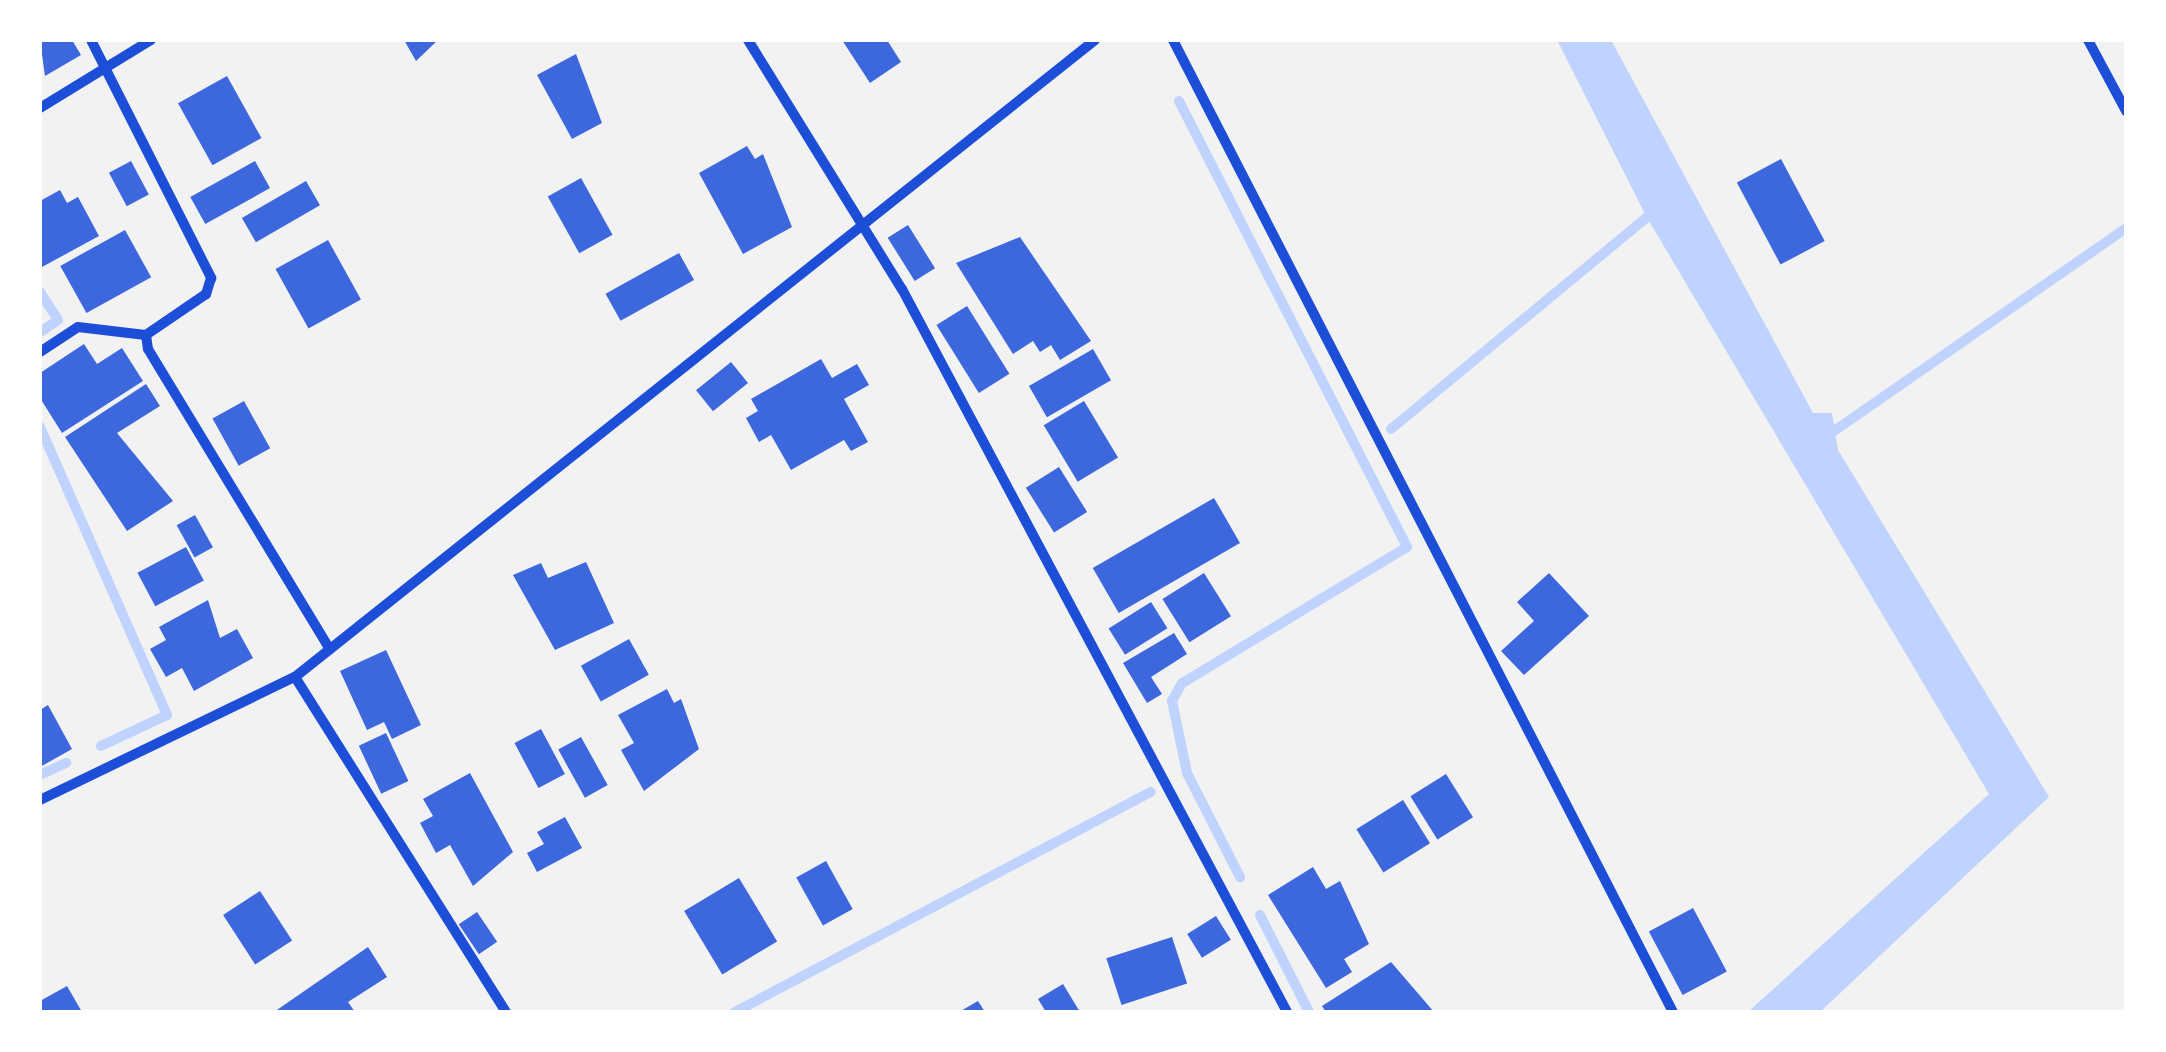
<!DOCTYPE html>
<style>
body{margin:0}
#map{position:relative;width:2166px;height:1052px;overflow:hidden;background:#f2f2f2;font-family:"IBM Plex Sans",sans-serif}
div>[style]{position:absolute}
.water>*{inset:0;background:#bfd3fe}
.stream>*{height:10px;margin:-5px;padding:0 5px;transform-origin:5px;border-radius:5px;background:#bfd3fe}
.building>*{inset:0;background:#3d67dc;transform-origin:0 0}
.minor>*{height:10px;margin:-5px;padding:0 5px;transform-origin:5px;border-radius:5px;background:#1d4ed8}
span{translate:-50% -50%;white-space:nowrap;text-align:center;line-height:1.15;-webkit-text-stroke:8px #fff;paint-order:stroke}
.frame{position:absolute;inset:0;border:42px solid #fff;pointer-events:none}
</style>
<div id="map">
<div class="water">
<div style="clip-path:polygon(1557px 40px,1611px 40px,1813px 413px,1832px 413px,1838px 450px,2049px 797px,1820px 1012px,1748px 1012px,1989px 794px,1646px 216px)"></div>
</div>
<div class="stream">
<div style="left:1179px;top:101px;width:501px;rotate:62.92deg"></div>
<div style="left:1407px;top:547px;width:263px;rotate:148.8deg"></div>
<div style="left:1182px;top:683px;width:21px;rotate:119deg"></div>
<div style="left:1172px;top:701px;width:74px;rotate:78.2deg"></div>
<div style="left:1187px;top:773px;width:117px;rotate:63deg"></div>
<div style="left:40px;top:292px;width:33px;rotate:57deg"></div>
<div style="left:58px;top:320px;width:22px;rotate:146deg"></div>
<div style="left:40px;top:427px;width:315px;rotate:66.2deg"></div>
<div style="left:167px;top:715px;width:73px;rotate:154.8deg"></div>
<div style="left:1391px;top:429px;width:344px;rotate:-39.6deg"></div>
<div style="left:1827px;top:436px;width:364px;rotate:-34.8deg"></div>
<div style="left:40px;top:775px;width:29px;rotate:-25deg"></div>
<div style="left:1260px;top:915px;width:109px;rotate:63.2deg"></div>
<div style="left:735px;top:1012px;width:470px;rotate:-27.9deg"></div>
</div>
<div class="building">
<div style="clip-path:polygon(40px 40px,72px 40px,81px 55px,45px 76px)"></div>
<div style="clip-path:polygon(404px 40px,438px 40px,416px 61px)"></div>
<div style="clip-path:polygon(842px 40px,887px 40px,901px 62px,870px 83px)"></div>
<div style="clip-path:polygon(576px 54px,602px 123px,572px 139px,537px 75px)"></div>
<div style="left:227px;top:76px;width:71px;height:56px;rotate:61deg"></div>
<div style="clip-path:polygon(747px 146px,755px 159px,763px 154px,792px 227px,743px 254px,699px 173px)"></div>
<div style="left:1781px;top:159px;width:93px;height:50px;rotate:62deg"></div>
<div style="left:131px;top:161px;width:38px;height:25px;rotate:62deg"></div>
<div style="left:255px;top:161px;width:31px;height:74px;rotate:61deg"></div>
<div style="left:581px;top:178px;width:65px;height:38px;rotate:61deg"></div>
<div style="left:306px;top:181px;width:28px;height:74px;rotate:60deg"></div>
<div style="clip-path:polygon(60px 190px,67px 203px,78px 197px,99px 236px,42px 267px,40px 201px)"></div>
<div style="left:908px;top:225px;width:51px;height:24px;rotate:58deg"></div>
<div style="left:125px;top:230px;width:54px;height:74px;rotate:61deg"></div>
<div style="clip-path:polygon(1020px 237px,1091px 341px,1060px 360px,1051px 345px,1040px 352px,1033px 341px,1013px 354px,956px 263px)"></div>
<div style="left:328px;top:240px;width:68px;height:60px;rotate:61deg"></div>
<div style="left:679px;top:253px;width:31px;height:84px;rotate:61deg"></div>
<div style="left:967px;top:306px;width:80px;height:36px;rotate:58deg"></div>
<div style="clip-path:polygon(84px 344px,97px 364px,122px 348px,143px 381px,62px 433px,40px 398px,40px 373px)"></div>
<div style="left:1093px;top:349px;width:36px;height:74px;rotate:60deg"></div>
<div style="clip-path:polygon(821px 359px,832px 378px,857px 364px,869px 385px,844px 399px,868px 442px,851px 451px,844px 440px,791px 470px,771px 435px,759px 442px,746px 418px,758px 411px,751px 399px)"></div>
<div style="left:731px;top:362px;width:27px;height:45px;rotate:51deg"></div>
<div style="clip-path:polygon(146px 384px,160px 406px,117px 433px,173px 501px,127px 531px,65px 437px)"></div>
<div style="left:244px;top:401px;width:54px;height:36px;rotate:61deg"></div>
<div style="left:1084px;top:401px;width:66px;height:47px;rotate:59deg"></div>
<div style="left:1059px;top:467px;width:53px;height:39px;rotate:58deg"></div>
<div style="left:1214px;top:498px;width:52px;height:140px;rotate:60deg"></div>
<div style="left:195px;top:515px;width:37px;height:21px;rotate:61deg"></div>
<div style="left:186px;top:547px;width:38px;height:55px;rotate:62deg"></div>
<div style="clip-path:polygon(586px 562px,614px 623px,555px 650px,513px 575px,541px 563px,548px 578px)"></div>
<div style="left:1204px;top:573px;width:51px;height:49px;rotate:58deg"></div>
<div style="clip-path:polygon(1549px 573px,1589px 616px,1524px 675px,1501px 651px,1534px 621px,1517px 602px)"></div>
<div style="clip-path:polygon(208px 600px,220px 638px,237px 629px,253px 658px,194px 691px,182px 668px,166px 677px,150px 649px,166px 640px,159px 627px)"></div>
<div style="left:1151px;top:602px;width:31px;height:50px;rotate:58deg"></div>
<div style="clip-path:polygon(1174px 633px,1187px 654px,1151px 677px,1162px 694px,1147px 703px,1123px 663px)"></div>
<div style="left:629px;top:639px;width:41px;height:55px;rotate:61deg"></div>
<div style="clip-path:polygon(386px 650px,421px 725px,392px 739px,384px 722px,367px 730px,340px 671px)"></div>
<div style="clip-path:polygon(667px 689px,674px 703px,681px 699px,699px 749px,644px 791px,621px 750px,634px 743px,618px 715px)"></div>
<div style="clip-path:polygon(48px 705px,72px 749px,40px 767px,40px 710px)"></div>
<div style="left:541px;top:729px;width:51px;height:30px;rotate:62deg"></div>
<div style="left:386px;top:733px;width:53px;height:30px;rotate:65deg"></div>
<div style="left:581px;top:737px;width:55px;height:26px;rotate:61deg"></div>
<div style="clip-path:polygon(470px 773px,513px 852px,473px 886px,450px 845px,436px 853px,420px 823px,433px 816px,423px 799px)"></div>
<div style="left:1446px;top:774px;width:51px;height:42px;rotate:58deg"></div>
<div style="left:1403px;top:800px;width:51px;height:55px;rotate:58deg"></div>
<div style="clip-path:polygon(565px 817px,582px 848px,537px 872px,527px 853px,544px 844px,537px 832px)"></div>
<div style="left:826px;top:861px;width:55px;height:34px;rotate:61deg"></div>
<div style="clip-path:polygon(1313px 867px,1326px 889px,1340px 881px,1369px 944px,1344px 959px,1352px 972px,1326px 988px,1268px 895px)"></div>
<div style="left:739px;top:878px;width:74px;height:64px;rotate:59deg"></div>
<div style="left:260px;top:891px;width:59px;height:44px;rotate:57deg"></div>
<div style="left:1693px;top:908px;width:72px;height:50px;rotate:62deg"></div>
<div style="left:477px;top:912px;width:36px;height:22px;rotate:56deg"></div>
<div style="left:1216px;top:916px;width:28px;height:34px;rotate:58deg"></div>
<div style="left:1172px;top:937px;width:49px;height:69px;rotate:72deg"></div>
<div style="clip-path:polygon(368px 947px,387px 977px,348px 1002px,355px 1012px,274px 1012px)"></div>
<div style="clip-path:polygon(1391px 962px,1434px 1012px,1326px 1012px,1322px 1006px)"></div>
<div style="clip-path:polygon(1063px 984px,1080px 1012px,1046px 1012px,1038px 999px)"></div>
<div style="clip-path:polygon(67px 986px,82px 1012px,40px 1012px,40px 1001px)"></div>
<div style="clip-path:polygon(978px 1001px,985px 1012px,959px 1012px)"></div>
</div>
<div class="minor">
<div style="left:91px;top:40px;width:267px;rotate:63.2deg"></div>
<div style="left:211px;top:278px;width:17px;rotate:107deg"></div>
<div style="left:206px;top:294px;width:73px;rotate:145.7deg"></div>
<div style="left:146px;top:335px;width:14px;rotate:82deg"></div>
<div style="left:148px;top:349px;width:351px;rotate:58.8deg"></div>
<div style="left:748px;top:40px;width:293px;rotate:58.3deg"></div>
<div style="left:902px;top:289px;width:819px;rotate:61.96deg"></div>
<div style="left:1173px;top:40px;width:1093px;rotate:62.78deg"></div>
<div style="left:2088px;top:40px;width:81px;rotate:61.8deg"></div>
<div style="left:40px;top:108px;width:130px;rotate:-31.5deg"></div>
<div style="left:40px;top:352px;width:45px;rotate:-33.3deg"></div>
<div style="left:78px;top:327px;width:68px;rotate:6.7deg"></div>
<div style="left:295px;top:677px;width:396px;rotate:57.8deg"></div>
<div style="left:40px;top:800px;width:283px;rotate:-25.8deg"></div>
<div style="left:295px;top:677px;width:1023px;rotate:-38.53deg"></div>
</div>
<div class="frame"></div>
</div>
